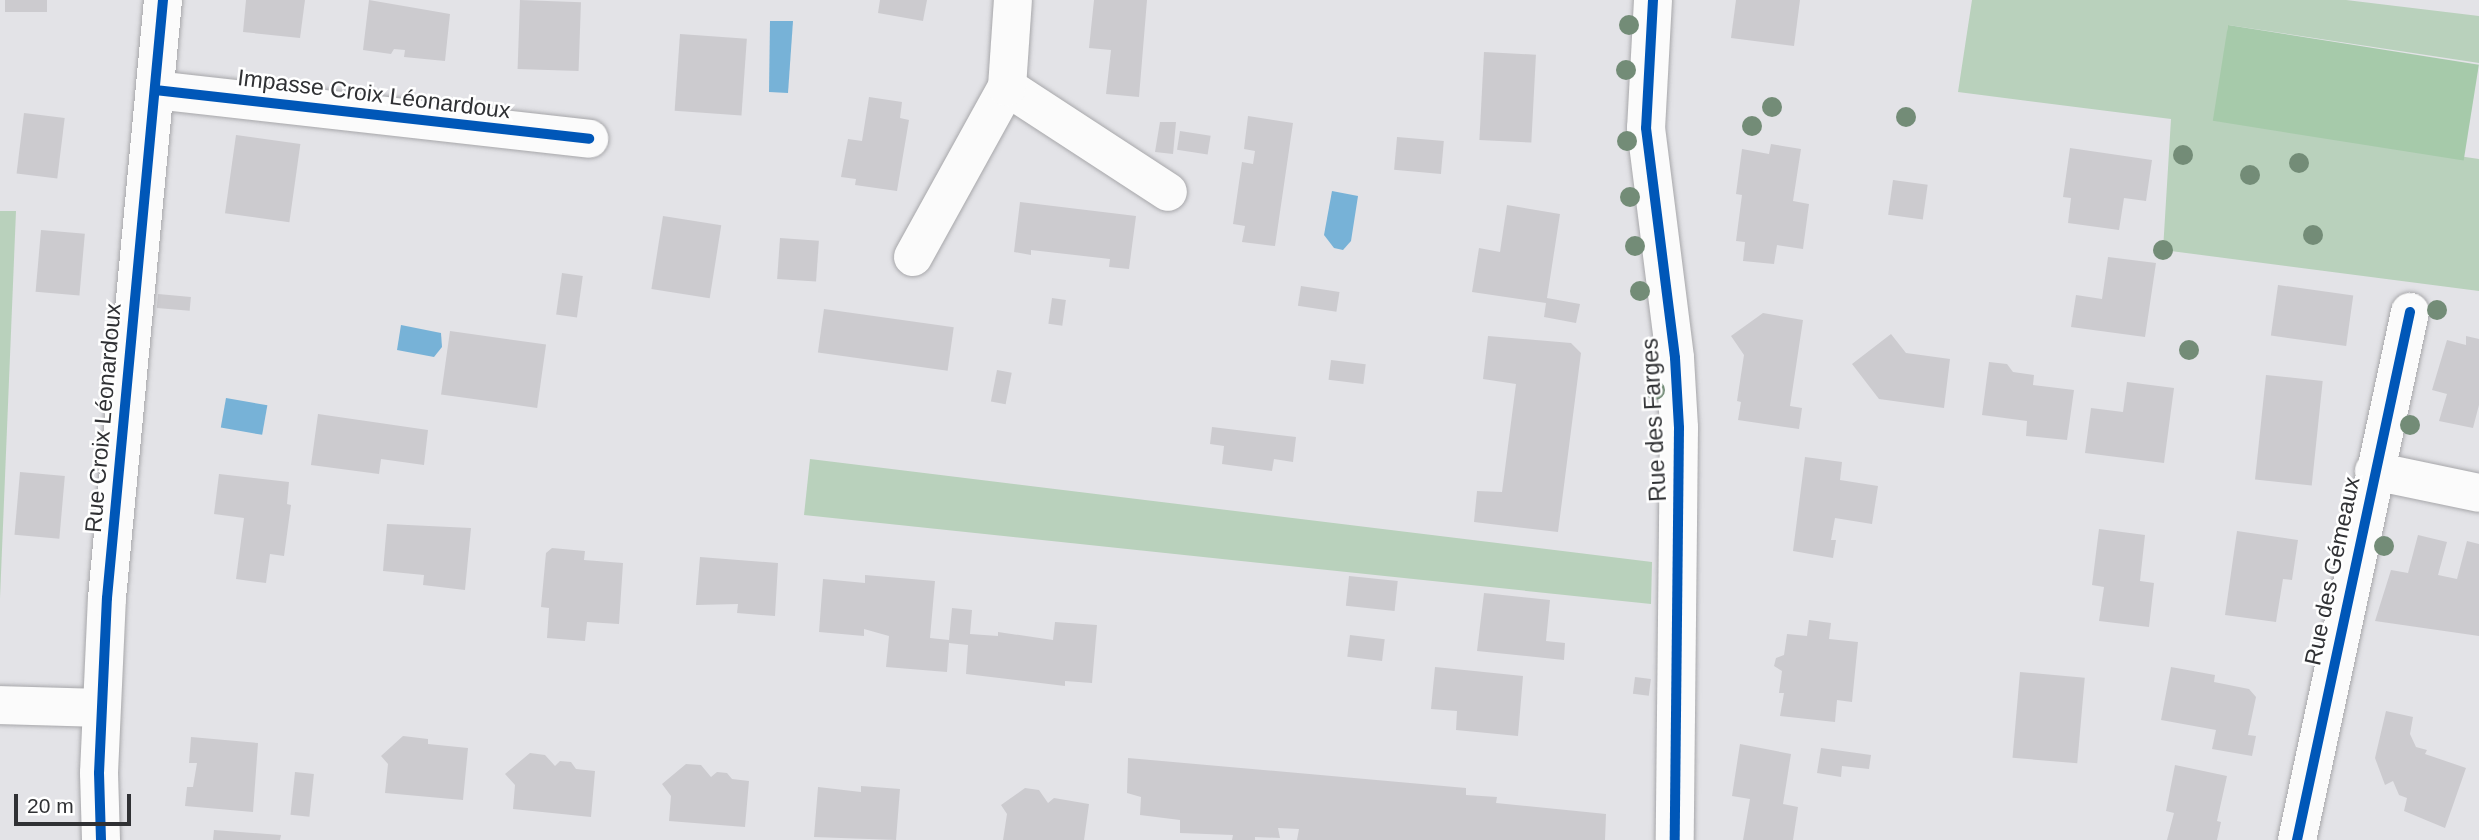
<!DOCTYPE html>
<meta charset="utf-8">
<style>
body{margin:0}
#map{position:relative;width:2479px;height:840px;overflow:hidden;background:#e3e3e7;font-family:Helvetica,sans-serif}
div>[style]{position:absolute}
.green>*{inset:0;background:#b9d1bc}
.forest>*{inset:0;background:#a6caaa;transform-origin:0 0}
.water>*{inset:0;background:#77b2d7;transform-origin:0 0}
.building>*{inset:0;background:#cccbcf;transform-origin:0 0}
.roads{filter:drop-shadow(0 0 2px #a7a7aa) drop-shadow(0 0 2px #a7a7aa)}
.minor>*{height:38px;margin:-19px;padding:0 19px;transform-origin:19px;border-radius:19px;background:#fbfbfb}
.cycleway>*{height:10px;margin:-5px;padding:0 5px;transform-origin:5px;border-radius:5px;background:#0057b8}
.trees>*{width:20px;height:20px;margin:-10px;border-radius:50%;background:#738c77}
span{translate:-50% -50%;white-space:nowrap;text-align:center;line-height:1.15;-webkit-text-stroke:5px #fff;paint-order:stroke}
.street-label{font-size:23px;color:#303134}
.scale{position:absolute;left:14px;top:794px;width:117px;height:32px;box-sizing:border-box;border:4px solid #303134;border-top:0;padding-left:9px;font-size:21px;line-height:24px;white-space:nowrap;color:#303134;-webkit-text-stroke:5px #fff;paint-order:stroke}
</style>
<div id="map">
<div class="green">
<div style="clip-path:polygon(1972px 0,2346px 0,2479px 16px,2479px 63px,2228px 25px,2218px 121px,2479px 159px,2479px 291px,2163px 250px,2171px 119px,1958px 92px)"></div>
<div style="clip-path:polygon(0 211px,16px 211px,0 598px)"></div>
<div style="clip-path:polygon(810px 459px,1652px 562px,1651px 604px,804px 515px)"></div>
</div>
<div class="forest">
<div style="left:2228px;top:25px;width:254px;height:97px;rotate:9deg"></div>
</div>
<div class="water">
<div style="clip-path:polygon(770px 21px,793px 21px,788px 93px,769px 92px)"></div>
<div style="clip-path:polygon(1332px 191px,1358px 196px,1351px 241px,1343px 250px,1334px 248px,1324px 235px)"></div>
<div style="clip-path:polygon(401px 325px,441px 333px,442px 347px,434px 357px,397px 350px)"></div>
<div style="left:226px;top:398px;width:42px;height:30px;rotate:10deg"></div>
</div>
<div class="building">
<div style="left:5px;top:0;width:42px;height:12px"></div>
<div style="clip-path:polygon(246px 0,305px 0,300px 38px,243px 32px)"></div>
<div style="clip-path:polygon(369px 0,450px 14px,445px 61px,404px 57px,405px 50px,394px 49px,391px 54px,363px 50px)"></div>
<div style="left:520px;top:0;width:61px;height:69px;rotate:2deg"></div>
<div style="clip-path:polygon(880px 0,927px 0,923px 21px,878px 13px)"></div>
<div style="clip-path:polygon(1094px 0,1147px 0,1139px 97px,1106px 94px,1111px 50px,1089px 48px)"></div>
<div style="clip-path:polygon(1736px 0,1800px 0,1794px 46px,1731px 38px)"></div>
<div style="left:680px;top:34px;width:67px;height:77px;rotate:4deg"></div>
<div style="left:1484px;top:52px;width:52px;height:88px;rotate:3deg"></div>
<div style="clip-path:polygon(869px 97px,902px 102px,900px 118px,909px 120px,897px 191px,855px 185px,856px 179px,841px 177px,848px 139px,862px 141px)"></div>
<div style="left:24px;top:113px;width:41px;height:61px;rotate:7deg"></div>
<div style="clip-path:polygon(1248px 116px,1293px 123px,1275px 246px,1242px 242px,1245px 226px,1233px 224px,1242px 162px,1253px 164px,1255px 151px,1244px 149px)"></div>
<div style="clip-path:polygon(1160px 122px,1176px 122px,1173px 154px,1155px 152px)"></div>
<div style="left:1180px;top:131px;width:31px;height:19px;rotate:9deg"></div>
<div style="left:236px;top:135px;width:65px;height:79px;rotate:8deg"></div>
<div style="left:1397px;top:137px;width:47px;height:33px;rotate:5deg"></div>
<div style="clip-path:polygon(1771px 144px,1801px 149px,1793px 201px,1809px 204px,1803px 249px,1777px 245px,1774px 264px,1743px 261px,1745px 242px,1736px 241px,1742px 195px,1736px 194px,1742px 149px,1769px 154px)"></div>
<div style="clip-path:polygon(2070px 148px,2152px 160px,2146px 201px,2124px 198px,2119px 230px,2068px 223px,2071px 198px,2063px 197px)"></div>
<div style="left:1893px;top:180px;width:35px;height:35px;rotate:8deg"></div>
<div style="clip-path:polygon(1020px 202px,1136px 216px,1129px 269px,1109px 267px,1110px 259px,1031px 250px,1031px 255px,1014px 252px)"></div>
<div style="clip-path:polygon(1507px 205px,1560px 214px,1547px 298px,1580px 304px,1576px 323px,1544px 317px,1546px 303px,1472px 292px,1479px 248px,1500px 252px)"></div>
<div style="left:663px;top:216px;width:59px;height:74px;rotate:9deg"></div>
<div style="left:41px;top:230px;width:44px;height:62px;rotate:5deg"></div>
<div style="left:780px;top:238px;width:39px;height:41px;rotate:4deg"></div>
<div style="clip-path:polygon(2108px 257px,2156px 263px,2145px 337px,2071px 327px,2076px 295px,2102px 299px)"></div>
<div style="left:562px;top:273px;width:21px;height:42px;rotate:8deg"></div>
<div style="left:2278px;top:285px;width:76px;height:51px;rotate:8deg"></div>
<div style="left:1301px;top:286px;width:39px;height:20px;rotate:9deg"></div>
<div style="left:158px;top:294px;width:33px;height:14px;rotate:5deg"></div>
<div style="left:1052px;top:298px;width:14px;height:26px;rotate:8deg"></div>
<div style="left:824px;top:309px;width:131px;height:44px;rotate:8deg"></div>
<div style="clip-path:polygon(1763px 313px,1803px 320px,1790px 406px,1802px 408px,1799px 429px,1738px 420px,1741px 402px,1737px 401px,1744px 355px,1731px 336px)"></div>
<div style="left:450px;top:331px;width:97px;height:64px;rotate:8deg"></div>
<div style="clip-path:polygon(1891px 334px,1906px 353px,1950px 359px,1944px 408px,1879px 399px,1852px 364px)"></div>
<div style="clip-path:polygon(1488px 336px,1571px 343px,1581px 353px,1558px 532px,1474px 522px,1477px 491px,1502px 492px,1516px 384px,1483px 379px)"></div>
<div style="clip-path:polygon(2466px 336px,2479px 339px,2479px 405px,2473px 428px,2439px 421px,2447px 394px,2432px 390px,2447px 340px,2466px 345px)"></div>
<div style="left:1331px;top:360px;width:35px;height:20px;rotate:7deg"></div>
<div style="clip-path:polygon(1989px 362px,2007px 364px,2013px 372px,2034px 375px,2033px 385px,2074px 390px,2067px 440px,2026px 436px,2027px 421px,1982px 415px)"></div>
<div style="left:997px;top:370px;width:15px;height:32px;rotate:11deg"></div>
<div style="left:2266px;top:375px;width:57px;height:105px;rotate:6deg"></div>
<div style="clip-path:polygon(2127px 382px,2174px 388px,2164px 463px,2085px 453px,2091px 408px,2123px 412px)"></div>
<div style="clip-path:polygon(318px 414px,428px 430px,424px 465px,381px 459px,379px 474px,311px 465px)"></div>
<div style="clip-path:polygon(1212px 427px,1296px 437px,1293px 462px,1274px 459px,1272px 471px,1222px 464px,1224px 446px,1210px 444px)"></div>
<div style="clip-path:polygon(1805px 457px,1842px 462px,1840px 480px,1878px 486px,1872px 524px,1835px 518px,1831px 540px,1836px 540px,1833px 558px,1793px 551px)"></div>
<div style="left:20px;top:472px;width:45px;height:63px;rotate:5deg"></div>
<div style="clip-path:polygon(219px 474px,289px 482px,287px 504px,291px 505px,284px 556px,270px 554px,266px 583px,236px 579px,244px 518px,214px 514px)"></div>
<div style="clip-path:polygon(387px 524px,471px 528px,465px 590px,423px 585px,424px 575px,383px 571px)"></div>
<div style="clip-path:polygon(2099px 529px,2145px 535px,2140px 581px,2154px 583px,2149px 627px,2099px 621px,2104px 587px,2092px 585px)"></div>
<div style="clip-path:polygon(2237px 531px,2298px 540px,2292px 580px,2283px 579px,2276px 622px,2225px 615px)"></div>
<div style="clip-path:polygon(2418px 535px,2447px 542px,2438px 575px,2457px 579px,2467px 541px,2479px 544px,2479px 636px,2375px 621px,2391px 570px,2408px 573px)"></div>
<div style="clip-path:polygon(552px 548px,585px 551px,584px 560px,623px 563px,619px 624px,587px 622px,585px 641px,547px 638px,549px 608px,541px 607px,546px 553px)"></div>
<div style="clip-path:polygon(700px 557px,778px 563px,775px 616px,737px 613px,738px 604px,696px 605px)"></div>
<div style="clip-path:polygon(865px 575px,935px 581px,930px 638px,949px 640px,952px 608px,972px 610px,970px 634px,998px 636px,998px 632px,1053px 640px,1055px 622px,1097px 625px,1092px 683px,1065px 681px,1065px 686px,966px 674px,968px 645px,949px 643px,947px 672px,886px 667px,889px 636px,864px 629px,864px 636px,819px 632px,823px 579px,865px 583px)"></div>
<div style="left:1349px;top:576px;width:49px;height:30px;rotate:6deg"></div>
<div style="clip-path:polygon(1484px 593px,1550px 600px,1546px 641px,1565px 643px,1564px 660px,1477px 651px)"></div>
<div style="clip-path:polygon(1809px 620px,1831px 623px,1829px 639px,1858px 642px,1852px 702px,1837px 700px,1835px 722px,1780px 716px,1784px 693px,1779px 693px,1782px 671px,1774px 666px,1776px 658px,1784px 655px,1787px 634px,1807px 636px)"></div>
<div style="left:1350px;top:635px;width:35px;height:22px;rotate:7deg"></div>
<div style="clip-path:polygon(1435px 667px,1523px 676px,1518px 736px,1456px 730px,1457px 711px,1431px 709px)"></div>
<div style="clip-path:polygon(2171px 667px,2215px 675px,2214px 682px,2249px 689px,2256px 697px,2248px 735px,2256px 736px,2252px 756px,2212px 749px,2216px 730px,2161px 720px)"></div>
<div style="left:2020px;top:672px;width:65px;height:86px;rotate:5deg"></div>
<div style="left:1635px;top:677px;width:16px;height:17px;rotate:7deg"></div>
<div style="clip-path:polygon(2386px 711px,2413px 717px,2410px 734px,2416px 747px,2427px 750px,2425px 754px,2466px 768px,2445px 828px,2404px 811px,2407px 798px,2399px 795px,2393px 781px,2385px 785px,2375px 758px)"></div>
<div style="clip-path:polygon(403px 736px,428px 739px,428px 744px,468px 748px,463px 800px,385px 793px,388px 764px,381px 756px)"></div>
<div style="clip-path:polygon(191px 737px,258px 743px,253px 812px,185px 806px,187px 787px,193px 787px,197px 763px,189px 763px)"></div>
<div style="clip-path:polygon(1740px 744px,1791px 754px,1783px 804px,1798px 807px,1793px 840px,1743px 840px,1750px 799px,1732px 796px)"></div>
<div style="clip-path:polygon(1821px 748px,1871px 755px,1869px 769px,1842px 766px,1841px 777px,1817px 773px)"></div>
<div style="clip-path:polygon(530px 753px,545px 755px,555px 766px,560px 761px,571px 762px,576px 769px,595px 771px,591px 817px,513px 809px,515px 785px,505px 774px)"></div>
<div style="clip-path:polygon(1128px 758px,1466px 788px,1466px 795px,1497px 797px,1496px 803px,1606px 814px,1605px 840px,1297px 840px,1299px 829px,1278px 828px,1280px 838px,1255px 837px,1255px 840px,1232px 840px,1233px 835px,1180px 833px,1180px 820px,1140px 815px,1141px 797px,1127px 793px)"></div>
<div style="clip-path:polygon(686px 764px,701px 765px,711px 777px,717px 772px,727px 773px,732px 779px,749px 781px,745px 827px,669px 821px,671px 796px,662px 784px)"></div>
<div style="clip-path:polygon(2175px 765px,2227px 776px,2217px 821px,2221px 822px,2217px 840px,2167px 840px,2174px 813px,2166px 811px)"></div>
<div style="left:295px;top:772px;width:19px;height:43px;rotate:6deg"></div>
<div style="clip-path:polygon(861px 786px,900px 789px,896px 840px,814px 837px,818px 787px,861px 792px)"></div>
<div style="clip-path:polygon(1025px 788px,1039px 790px,1048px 803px,1054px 798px,1089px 804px,1084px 840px,1003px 840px,1007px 814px,1001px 805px)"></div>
<div style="clip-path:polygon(214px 830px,281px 835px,280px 840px,213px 840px)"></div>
</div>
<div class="roads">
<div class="minor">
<div style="left:1653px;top:0;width:128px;rotate:93.1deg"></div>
<div style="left:1646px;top:128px;width:232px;rotate:82.8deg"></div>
<div style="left:1675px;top:358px;width:70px;rotate:86.7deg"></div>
<div style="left:1679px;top:428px;width:412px;rotate:90.6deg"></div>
<div style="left:1007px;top:87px;width:192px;rotate:33.1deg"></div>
<div style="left:155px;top:90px;width:437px;rotate:6.4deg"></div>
<div style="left:913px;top:257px;width:194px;rotate:-61.1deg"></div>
<div style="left:1007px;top:87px;width:87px;rotate:-86.1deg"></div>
<div style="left:2374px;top:471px;width:107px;rotate:11.8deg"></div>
<div style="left:0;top:705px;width:101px;rotate:1.7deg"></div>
<div style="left:101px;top:840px;width:67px;rotate:-91.7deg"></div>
<div style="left:99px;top:773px;width:175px;rotate:-87.4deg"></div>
<div style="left:107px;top:598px;width:601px;rotate:-84.65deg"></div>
<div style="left:2297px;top:840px;width:540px;rotate:-77.92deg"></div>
</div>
</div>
<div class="cycleway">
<div style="left:1653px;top:0;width:128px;rotate:93.1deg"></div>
<div style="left:1646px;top:128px;width:232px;rotate:82.8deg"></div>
<div style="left:1675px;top:358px;width:70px;rotate:86.7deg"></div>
<div style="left:1679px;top:428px;width:412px;rotate:90.6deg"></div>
<div style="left:155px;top:90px;width:437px;rotate:6.4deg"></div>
<div style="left:101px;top:840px;width:67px;rotate:-91.7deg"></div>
<div style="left:99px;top:773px;width:175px;rotate:-87.4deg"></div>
<div style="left:107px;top:598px;width:601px;rotate:-84.65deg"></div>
<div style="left:2297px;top:840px;width:540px;rotate:-77.92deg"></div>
</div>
<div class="trees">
<div style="left:1629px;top:25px"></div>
<div style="left:1626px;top:70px"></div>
<div style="left:1772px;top:107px"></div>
<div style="left:1906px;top:117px"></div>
<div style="left:1752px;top:126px"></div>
<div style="left:1627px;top:141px"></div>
<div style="left:2183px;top:155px"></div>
<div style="left:2299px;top:163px"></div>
<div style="left:2250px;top:175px"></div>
<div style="left:1630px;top:197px"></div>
<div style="left:2313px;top:235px"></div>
<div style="left:1635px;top:246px"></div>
<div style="left:2163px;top:250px"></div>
<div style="left:1640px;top:291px"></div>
<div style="left:2437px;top:310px"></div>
<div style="left:2189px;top:350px"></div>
<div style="left:1655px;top:390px"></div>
<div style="left:2410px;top:425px"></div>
<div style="left:2384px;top:546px"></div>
</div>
<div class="street-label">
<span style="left:374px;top:94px;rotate:7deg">Impasse Croix Léonardoux</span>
<span style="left:103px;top:418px;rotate:-85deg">Rue Croix Léonardoux</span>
<span style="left:1654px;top:420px;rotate:-93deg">Rue des Farges</span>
<span style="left:2332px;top:571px;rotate:-78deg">Rue des Gémeaux</span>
</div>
<div class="scale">20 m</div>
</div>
